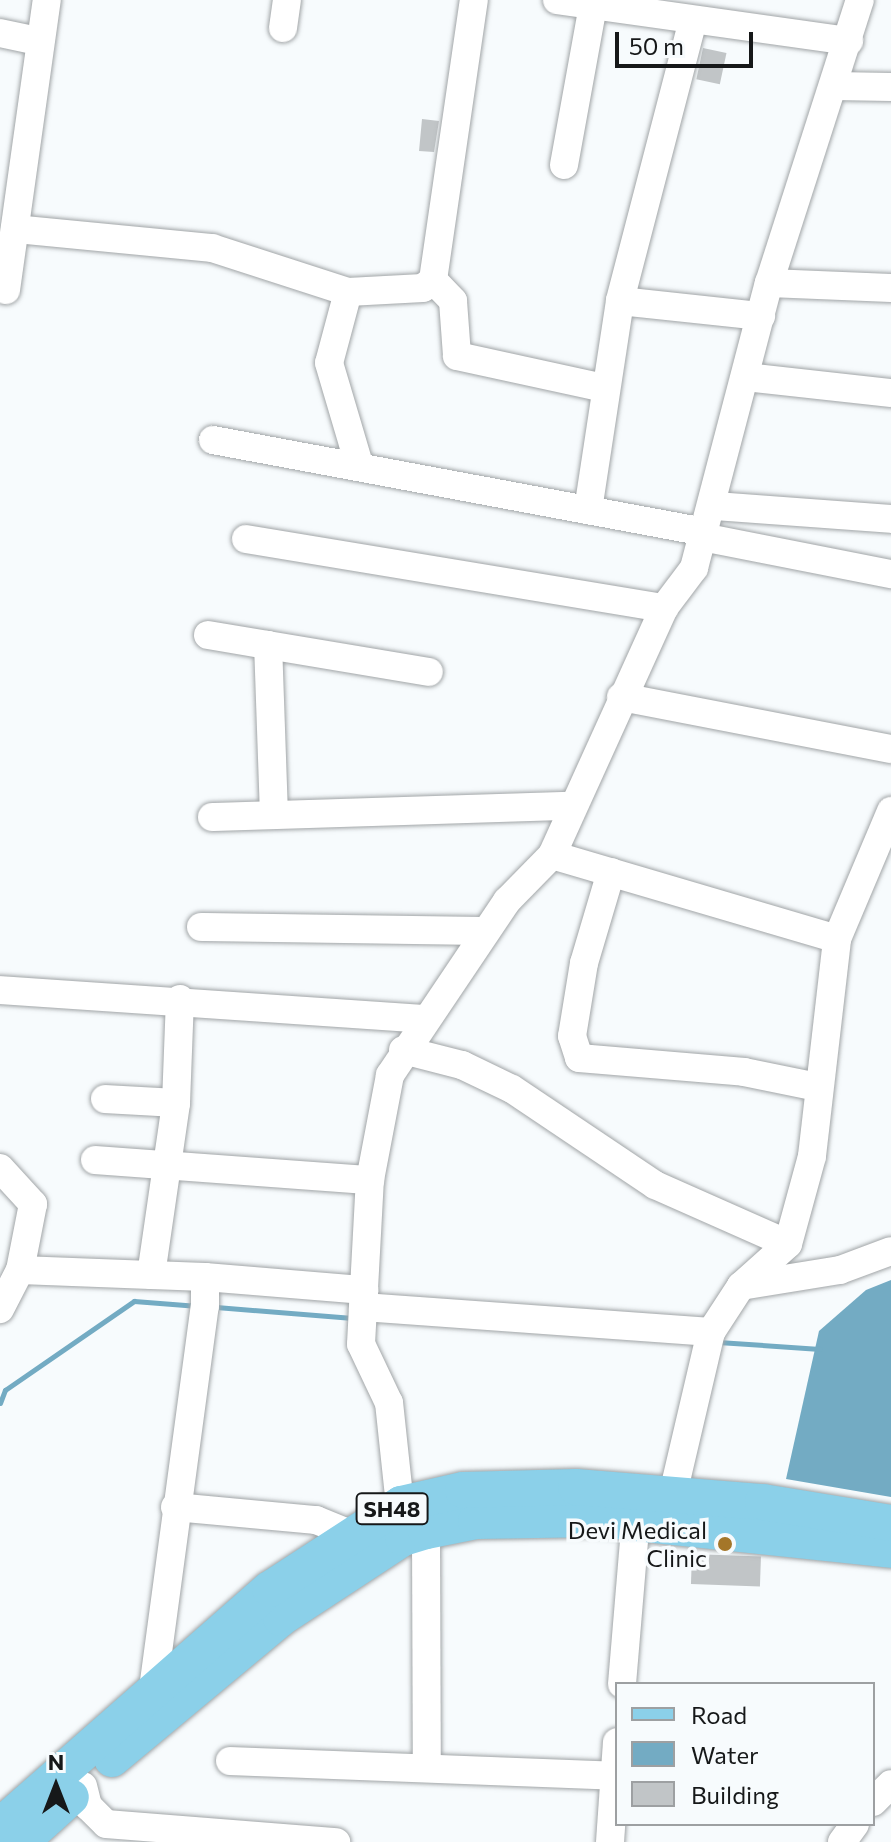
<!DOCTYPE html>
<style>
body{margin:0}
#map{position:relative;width:891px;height:1842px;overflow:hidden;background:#f7fbfd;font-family:Commissioner,sans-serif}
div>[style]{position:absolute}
.water>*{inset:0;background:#73abc3}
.stream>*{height:5px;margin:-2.5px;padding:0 2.5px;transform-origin:2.5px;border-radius:2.5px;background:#73abc3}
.building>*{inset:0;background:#c1c5c7;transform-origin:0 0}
.roads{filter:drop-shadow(0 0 2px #a1a5a7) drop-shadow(0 0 2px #a1a5a7)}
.minor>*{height:28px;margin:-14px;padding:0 14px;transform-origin:14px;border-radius:14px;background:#fff}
.major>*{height:36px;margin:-18px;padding:0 18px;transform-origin:18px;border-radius:18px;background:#8bd0e9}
.dots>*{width:22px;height:22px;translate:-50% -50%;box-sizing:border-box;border:4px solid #f7fbfd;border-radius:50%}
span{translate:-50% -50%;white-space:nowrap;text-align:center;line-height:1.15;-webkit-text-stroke:7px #f7fbfd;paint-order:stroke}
.shield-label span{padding:2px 6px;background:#f7fbfd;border:2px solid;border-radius:6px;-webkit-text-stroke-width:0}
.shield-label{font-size:22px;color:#161819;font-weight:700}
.poi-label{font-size:24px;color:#161819}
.right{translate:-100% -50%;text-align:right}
.legend{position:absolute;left:615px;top:1682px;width:260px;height:144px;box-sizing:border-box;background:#f7fbfd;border:2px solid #9da0a2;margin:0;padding:10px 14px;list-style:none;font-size:24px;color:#161819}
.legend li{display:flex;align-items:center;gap:16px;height:40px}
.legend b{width:40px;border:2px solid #9da0a2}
.north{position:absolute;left:16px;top:1746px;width:80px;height:80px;-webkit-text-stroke:6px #f7fbfd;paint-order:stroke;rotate:0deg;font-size:22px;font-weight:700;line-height:32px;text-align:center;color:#161819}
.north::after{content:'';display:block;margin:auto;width:28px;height:36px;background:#161819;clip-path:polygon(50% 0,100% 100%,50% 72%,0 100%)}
.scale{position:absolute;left:615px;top:32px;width:138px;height:36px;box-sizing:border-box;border:4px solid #161819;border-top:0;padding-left:10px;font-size:24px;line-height:28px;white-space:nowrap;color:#161819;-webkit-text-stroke:6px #f7fbfd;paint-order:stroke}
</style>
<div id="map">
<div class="water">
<div style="clip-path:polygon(891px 1280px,891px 1497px,786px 1479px,819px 1331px,866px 1290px)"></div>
</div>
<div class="stream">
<div style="left:216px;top:1307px;width:137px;rotate:4.6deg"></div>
<div style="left:718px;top:1342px;width:102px;rotate:3.9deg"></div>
<div style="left:0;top:1403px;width:14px;rotate:-69deg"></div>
<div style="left:5px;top:1390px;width:157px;rotate:-34.6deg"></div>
<div style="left:134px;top:1301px;width:64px;rotate:4.5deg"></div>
</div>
<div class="building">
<div style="left:703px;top:48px;width:24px;height:32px;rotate:12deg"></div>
<div style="clip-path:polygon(422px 119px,439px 121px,434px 152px,419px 151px)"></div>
<div style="left:692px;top:1554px;width:69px;height:30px;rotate:2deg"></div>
</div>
<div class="roads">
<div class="minor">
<div style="left:557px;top:0;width:295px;rotate:8deg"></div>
<div style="left:693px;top:20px;width:290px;rotate:104.6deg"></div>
<div style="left:620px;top:301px;width:142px;rotate:6.1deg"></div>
<div style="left:283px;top:28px;width:28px;rotate:-82deg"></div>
<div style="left:0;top:33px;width:39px;rotate:12deg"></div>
<div style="left:834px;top:86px;width:57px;rotate:1deg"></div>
<div style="left:564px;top:165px;width:163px;rotate:-79.7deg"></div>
<div style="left:15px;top:229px;width:198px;rotate:5.5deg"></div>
<div style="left:212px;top:248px;width:143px;rotate:17.9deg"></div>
<div style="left:348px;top:292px;width:75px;rotate:-3.1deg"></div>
<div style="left:423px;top:288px;width:13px;rotate:-39deg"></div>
<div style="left:433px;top:280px;width:283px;rotate:-81.7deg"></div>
<div style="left:433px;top:280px;width:29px;rotate:46deg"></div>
<div style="left:453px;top:301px;width:55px;rotate:85.8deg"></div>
<div style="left:457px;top:356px;width:150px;rotate:12.3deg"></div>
<div style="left:769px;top:283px;width:122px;rotate:2.3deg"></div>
<div style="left:6px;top:290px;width:293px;rotate:-82deg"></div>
<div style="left:348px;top:292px;width:73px;rotate:105deg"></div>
<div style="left:329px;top:363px;width:105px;rotate:73.5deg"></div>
<div style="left:746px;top:377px;width:146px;rotate:6.3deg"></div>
<div style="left:213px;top:440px;width:500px;rotate:10.6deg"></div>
<div style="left:715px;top:506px;width:176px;rotate:4.2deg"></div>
<div style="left:588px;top:510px;width:211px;rotate:-81.3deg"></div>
<div style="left:702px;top:537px;width:193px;rotate:11.1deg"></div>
<div style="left:246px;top:539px;width:424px;rotate:9.4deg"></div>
<div style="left:208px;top:635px;width:61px;rotate:9.5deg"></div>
<div style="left:621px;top:697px;width:275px;rotate:10.9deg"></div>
<div style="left:274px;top:815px;width:170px;rotate:-92deg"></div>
<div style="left:268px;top:645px;width:163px;rotate:9.5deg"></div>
<div style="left:212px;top:817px;width:360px;rotate:-1.8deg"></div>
<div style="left:552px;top:855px;width:297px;rotate:16.4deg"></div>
<div style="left:611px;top:872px;width:95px;rotate:106.5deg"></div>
<div style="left:584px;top:963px;width:74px;rotate:99.3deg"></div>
<div style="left:572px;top:1036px;width:23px;rotate:72deg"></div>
<div style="left:579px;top:1058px;width:166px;rotate:4.8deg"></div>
<div style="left:744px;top:1072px;width:75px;rotate:11.6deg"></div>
<div style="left:201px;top:927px;width:285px;rotate:0.8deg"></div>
<div style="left:0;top:990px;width:425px;rotate:3.9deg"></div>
<div style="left:403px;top:1050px;width:61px;rotate:14.3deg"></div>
<div style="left:462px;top:1065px;width:55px;rotate:25.6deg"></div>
<div style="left:512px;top:1089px;width:172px;rotate:33.9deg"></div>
<div style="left:655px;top:1185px;width:145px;rotate:23.9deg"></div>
<div style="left:105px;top:1099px;width:71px;rotate:3.2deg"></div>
<div style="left:95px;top:1160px;width:276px;rotate:4.2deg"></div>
<div style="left:0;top:1168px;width:49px;rotate:47.5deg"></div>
<div style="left:33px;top:1204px;width:67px;rotate:101.1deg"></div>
<div style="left:20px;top:1270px;width:44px;rotate:117.1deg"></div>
<div style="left:20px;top:1270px;width:131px;rotate:2.2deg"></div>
<div style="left:205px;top:1277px;width:160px;rotate:4.7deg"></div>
<div style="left:741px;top:1286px;width:100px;rotate:-9.2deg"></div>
<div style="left:840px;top:1270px;width:54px;rotate:-20.4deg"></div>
<div style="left:363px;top:1307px;width:349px;rotate:4.1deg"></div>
<div style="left:175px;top:1507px;width:142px;rotate:5.3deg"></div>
<div style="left:316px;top:1520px;width:37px;rotate:22deg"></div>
<div style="left:668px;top:1515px;width:188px;rotate:-76.8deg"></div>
<div style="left:711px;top:1332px;width:55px;rotate:-56.9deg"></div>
<div style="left:741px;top:1286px;width:63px;rotate:-41.8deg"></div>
<div style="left:788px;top:1244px;width:91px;rotate:-74.7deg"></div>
<div style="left:812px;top:1156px;width:218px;rotate:-83.4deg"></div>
<div style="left:837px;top:939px;width:139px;rotate:-67.1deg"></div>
<div style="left:402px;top:1524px;width:122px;rotate:-96.1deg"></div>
<div style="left:389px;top:1403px;width:65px;rotate:-115.4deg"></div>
<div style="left:361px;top:1344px;width:164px;rotate:-86.9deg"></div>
<div style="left:370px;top:1180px;width:107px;rotate:-79.2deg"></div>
<div style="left:390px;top:1075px;width:210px;rotate:-56.1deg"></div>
<div style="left:507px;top:901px;width:64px;rotate:-45.6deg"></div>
<div style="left:552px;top:855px;width:271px;rotate:-65.6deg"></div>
<div style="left:664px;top:608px;width:50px;rotate:-53.1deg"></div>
<div style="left:694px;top:568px;width:295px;rotate:-75.3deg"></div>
<div style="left:769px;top:283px;width:297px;rotate:-72.2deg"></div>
<div style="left:426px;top:1531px;width:237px;rotate:89.8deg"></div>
<div style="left:622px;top:1684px;width:180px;rotate:-85.2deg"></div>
<div style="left:153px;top:1689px;width:387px;rotate:-82.3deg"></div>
<div style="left:205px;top:1306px;width:29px;rotate:-90deg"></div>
<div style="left:205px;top:1277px;width:54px;rotate:-177.9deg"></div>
<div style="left:151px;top:1275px;width:174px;rotate:-81.7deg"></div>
<div style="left:176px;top:1103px;width:104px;rotate:-87.8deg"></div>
<div style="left:230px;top:1761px;width:384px;rotate:2.2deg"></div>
<div style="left:83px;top:1786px;width:21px;rotate:76deg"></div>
<div style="left:88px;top:1806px;width:25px;rotate:45deg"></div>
<div style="left:106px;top:1824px;width:231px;rotate:4.5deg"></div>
<div style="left:873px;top:1802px;width:25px;rotate:-45deg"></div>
<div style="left:610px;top:1842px;width:100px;rotate:-86deg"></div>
<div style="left:842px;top:1842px;width:22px;rotate:-54deg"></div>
</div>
<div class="major">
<div style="left:112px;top:1759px;width:220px;rotate:-39.8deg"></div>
<div style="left:281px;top:1618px;width:146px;rotate:-33.3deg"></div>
<div style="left:403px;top:1538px;width:24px;rotate:-17deg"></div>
<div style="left:426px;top:1531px;width:51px;rotate:-11.3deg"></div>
<div style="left:476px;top:1521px;width:122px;rotate:-0.9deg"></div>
<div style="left:598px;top:1519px;width:295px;rotate:6deg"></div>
<div style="left:0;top:1826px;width:359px;rotate:-41.3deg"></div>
<div style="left:270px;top:1589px;width:156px;rotate:-33deg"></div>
<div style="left:401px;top:1504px;width:64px;rotate:-12.7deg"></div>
<div style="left:463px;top:1490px;width:113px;rotate:-1.5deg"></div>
<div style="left:576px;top:1487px;width:188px;rotate:4.6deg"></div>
<div style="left:763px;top:1502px;width:130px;rotate:9.3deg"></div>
<div style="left:21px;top:1842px;width:67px;rotate:-42deg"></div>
</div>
</div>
<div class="dots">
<div style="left:725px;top:1544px;background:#a47629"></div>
</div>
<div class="shield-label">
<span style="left:392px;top:1509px">SH48</span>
</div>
<div class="poi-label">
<span class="right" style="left:707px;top:1544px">Devi Medical<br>Clinic</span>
</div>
<ul class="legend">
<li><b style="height:10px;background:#8bd0e9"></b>Road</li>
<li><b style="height:22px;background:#73abc3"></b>Water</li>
<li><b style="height:22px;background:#c1c5c7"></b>Building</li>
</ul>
<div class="north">N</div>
<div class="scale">50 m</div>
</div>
